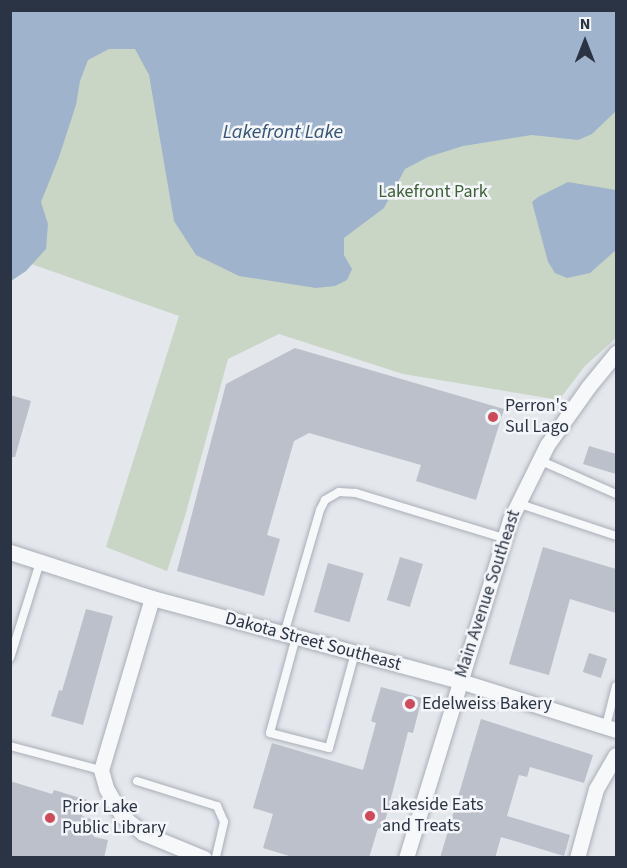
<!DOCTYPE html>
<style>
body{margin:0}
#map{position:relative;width:627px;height:868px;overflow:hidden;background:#e4e7ec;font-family:"Source Sans 3",sans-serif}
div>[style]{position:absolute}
.green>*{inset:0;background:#c9d6c5}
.water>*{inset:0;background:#9fb4cc}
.building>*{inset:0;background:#bbc0ca;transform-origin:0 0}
.roads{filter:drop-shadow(0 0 2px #a9aeb7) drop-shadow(0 0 2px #a9aeb7)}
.lane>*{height:8px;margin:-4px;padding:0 4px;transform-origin:4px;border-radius:4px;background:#f7f8fa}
.street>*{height:15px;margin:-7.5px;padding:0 7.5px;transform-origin:7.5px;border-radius:7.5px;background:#f7f8fa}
.dots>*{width:16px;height:16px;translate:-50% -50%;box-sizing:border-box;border:3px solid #f4f6f9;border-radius:50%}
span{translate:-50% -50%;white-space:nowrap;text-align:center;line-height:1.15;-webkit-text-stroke:5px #f4f6f9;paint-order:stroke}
.park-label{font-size:18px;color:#3f6138}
.poi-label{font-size:18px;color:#2b3445}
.left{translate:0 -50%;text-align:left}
.street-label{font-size:18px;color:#2b3445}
.water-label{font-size:20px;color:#34527a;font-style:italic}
.frame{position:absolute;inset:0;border:12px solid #2b3445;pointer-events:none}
.north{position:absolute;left:555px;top:12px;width:60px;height:60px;-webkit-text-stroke:4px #f4f6f9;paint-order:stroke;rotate:0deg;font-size:16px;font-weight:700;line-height:24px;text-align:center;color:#2b3445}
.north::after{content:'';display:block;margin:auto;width:21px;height:27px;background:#2b3445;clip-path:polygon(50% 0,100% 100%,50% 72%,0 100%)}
</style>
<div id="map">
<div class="green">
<div style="clip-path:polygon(11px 11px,616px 11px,616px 338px,585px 366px,559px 400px,403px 374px,279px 334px,228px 359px,185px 516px,167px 571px,106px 547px,179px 316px,20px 260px)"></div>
</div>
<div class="water">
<div style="clip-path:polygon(11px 10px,616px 11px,616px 111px,592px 134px,578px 140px,532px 135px,463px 146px,428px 157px,405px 169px,384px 208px,344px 238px,344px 255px,352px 269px,347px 280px,335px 286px,316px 288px,239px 276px,196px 255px,174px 221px,149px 75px,135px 49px,109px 49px,88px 60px,80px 81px,76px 105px,59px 157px,41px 202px,48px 224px,46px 249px,26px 271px,11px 281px)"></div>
<div style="clip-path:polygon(568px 182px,616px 190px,616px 250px,590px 273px,567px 278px,555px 273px,548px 262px,532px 202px,538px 197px)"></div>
</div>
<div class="building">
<div style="clip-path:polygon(295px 348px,504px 409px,476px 500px,416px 481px,421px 465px,309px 433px,294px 441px,267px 535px,280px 539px,264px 596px,177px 571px,226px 384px)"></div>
<div style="clip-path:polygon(10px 395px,31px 401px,15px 457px,10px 457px)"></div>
<div style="clip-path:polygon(589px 446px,616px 454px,616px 474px,583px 464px)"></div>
<div style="clip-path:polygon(543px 547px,616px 569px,616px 613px,570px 599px,549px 675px,509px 664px)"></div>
<div style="left:400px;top:557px;width:24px;height:45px;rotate:17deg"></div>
<div style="left:328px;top:563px;width:37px;height:51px;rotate:16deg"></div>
<div style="clip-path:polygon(86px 609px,113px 616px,83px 725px,51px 716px,59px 690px,62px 691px)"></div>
<div style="left:589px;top:653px;width:19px;height:20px;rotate:18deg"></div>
<div style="clip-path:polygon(381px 687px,422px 698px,413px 733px,408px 732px,383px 829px,378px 828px,369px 858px,296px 858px,263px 848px,273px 814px,253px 808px,272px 743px,363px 770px,376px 723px,371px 721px)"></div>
<div style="clip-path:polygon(481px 719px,593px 755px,584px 783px,530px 767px,527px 777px,519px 775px,507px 816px,570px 835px,564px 856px,501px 837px,495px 858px,440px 858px)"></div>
<div style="clip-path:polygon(10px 781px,52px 794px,54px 790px,87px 800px,82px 816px,98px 821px,94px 837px,108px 840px,104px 858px,10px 858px)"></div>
</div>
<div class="roads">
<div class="lane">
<div style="left:539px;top:460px;width:84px;rotate:23.8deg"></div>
<div style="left:517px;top:503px;width:104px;rotate:18.4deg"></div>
<div style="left:284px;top:634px;width:129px;rotate:-73.8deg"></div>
<div style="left:320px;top:510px;width:11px;rotate:-63deg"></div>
<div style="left:325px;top:500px;width:16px;rotate:-30deg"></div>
<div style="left:339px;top:492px;width:17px;rotate:3deg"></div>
<div style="left:356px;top:493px;width:154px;rotate:17deg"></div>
<div style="left:296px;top:637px;width:99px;rotate:105.2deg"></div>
<div style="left:270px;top:733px;width:61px;rotate:14.3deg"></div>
<div style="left:329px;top:748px;width:98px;rotate:-74.7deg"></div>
<div style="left:10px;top:658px;width:101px;rotate:-72.6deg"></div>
<div style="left:606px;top:726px;width:41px;rotate:-76deg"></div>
<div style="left:10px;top:746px;width:94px;rotate:14.8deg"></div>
<div style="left:137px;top:781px;width:84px;rotate:17.4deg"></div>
<div style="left:217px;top:806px;width:17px;rotate:66deg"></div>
<div style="left:224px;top:822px;width:37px;rotate:103deg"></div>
</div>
<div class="street">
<div style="left:10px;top:552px;width:149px;rotate:17.9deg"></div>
<div style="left:152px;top:598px;width:319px;rotate:15.1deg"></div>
<div style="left:460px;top:681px;width:164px;rotate:17.4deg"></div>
<div style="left:152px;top:598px;width:179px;rotate:106.5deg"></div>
<div style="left:101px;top:770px;width:19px;rotate:74deg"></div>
<div style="left:106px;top:788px;width:32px;rotate:60deg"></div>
<div style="left:122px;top:816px;width:27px;rotate:39deg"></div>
<div style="left:143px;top:833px;width:66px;rotate:22.3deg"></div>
<div style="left:406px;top:858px;width:354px;rotate:-72.9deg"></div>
<div style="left:510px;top:520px;width:84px;rotate:-63.7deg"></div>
<div style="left:547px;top:445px;width:72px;rotate:-54.6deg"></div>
<div style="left:589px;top:386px;width:43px;rotate:-50.7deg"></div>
<div style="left:577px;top:858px;width:72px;rotate:-74.6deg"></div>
<div style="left:596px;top:789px;width:39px;rotate:-60deg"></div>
</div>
</div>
<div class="dots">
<div style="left:493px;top:417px;background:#d1495b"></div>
<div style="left:410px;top:704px;background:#d1495b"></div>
<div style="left:370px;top:816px;background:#d1495b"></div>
<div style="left:50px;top:818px;background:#d1495b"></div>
</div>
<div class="park-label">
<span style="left:433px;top:192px">Lakefront Park</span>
</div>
<div class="poi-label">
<span class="left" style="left:505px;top:417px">Perron's<br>Sul Lago</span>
<span class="left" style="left:422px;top:704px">Edelweiss Bakery</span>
<span class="left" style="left:382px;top:816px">Lakeside Eats<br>and Treats</span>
<span class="left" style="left:62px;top:818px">Prior Lake<br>Public Library</span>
</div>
<div class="street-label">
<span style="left:488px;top:594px;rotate:-72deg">Main Avenue Southeast</span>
<span style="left:313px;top:642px;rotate:15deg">Dakota Street Southeast</span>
</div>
<div class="water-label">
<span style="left:283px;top:132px">Lakefront Lake</span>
</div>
<div class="frame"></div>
<div class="north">N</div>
</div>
